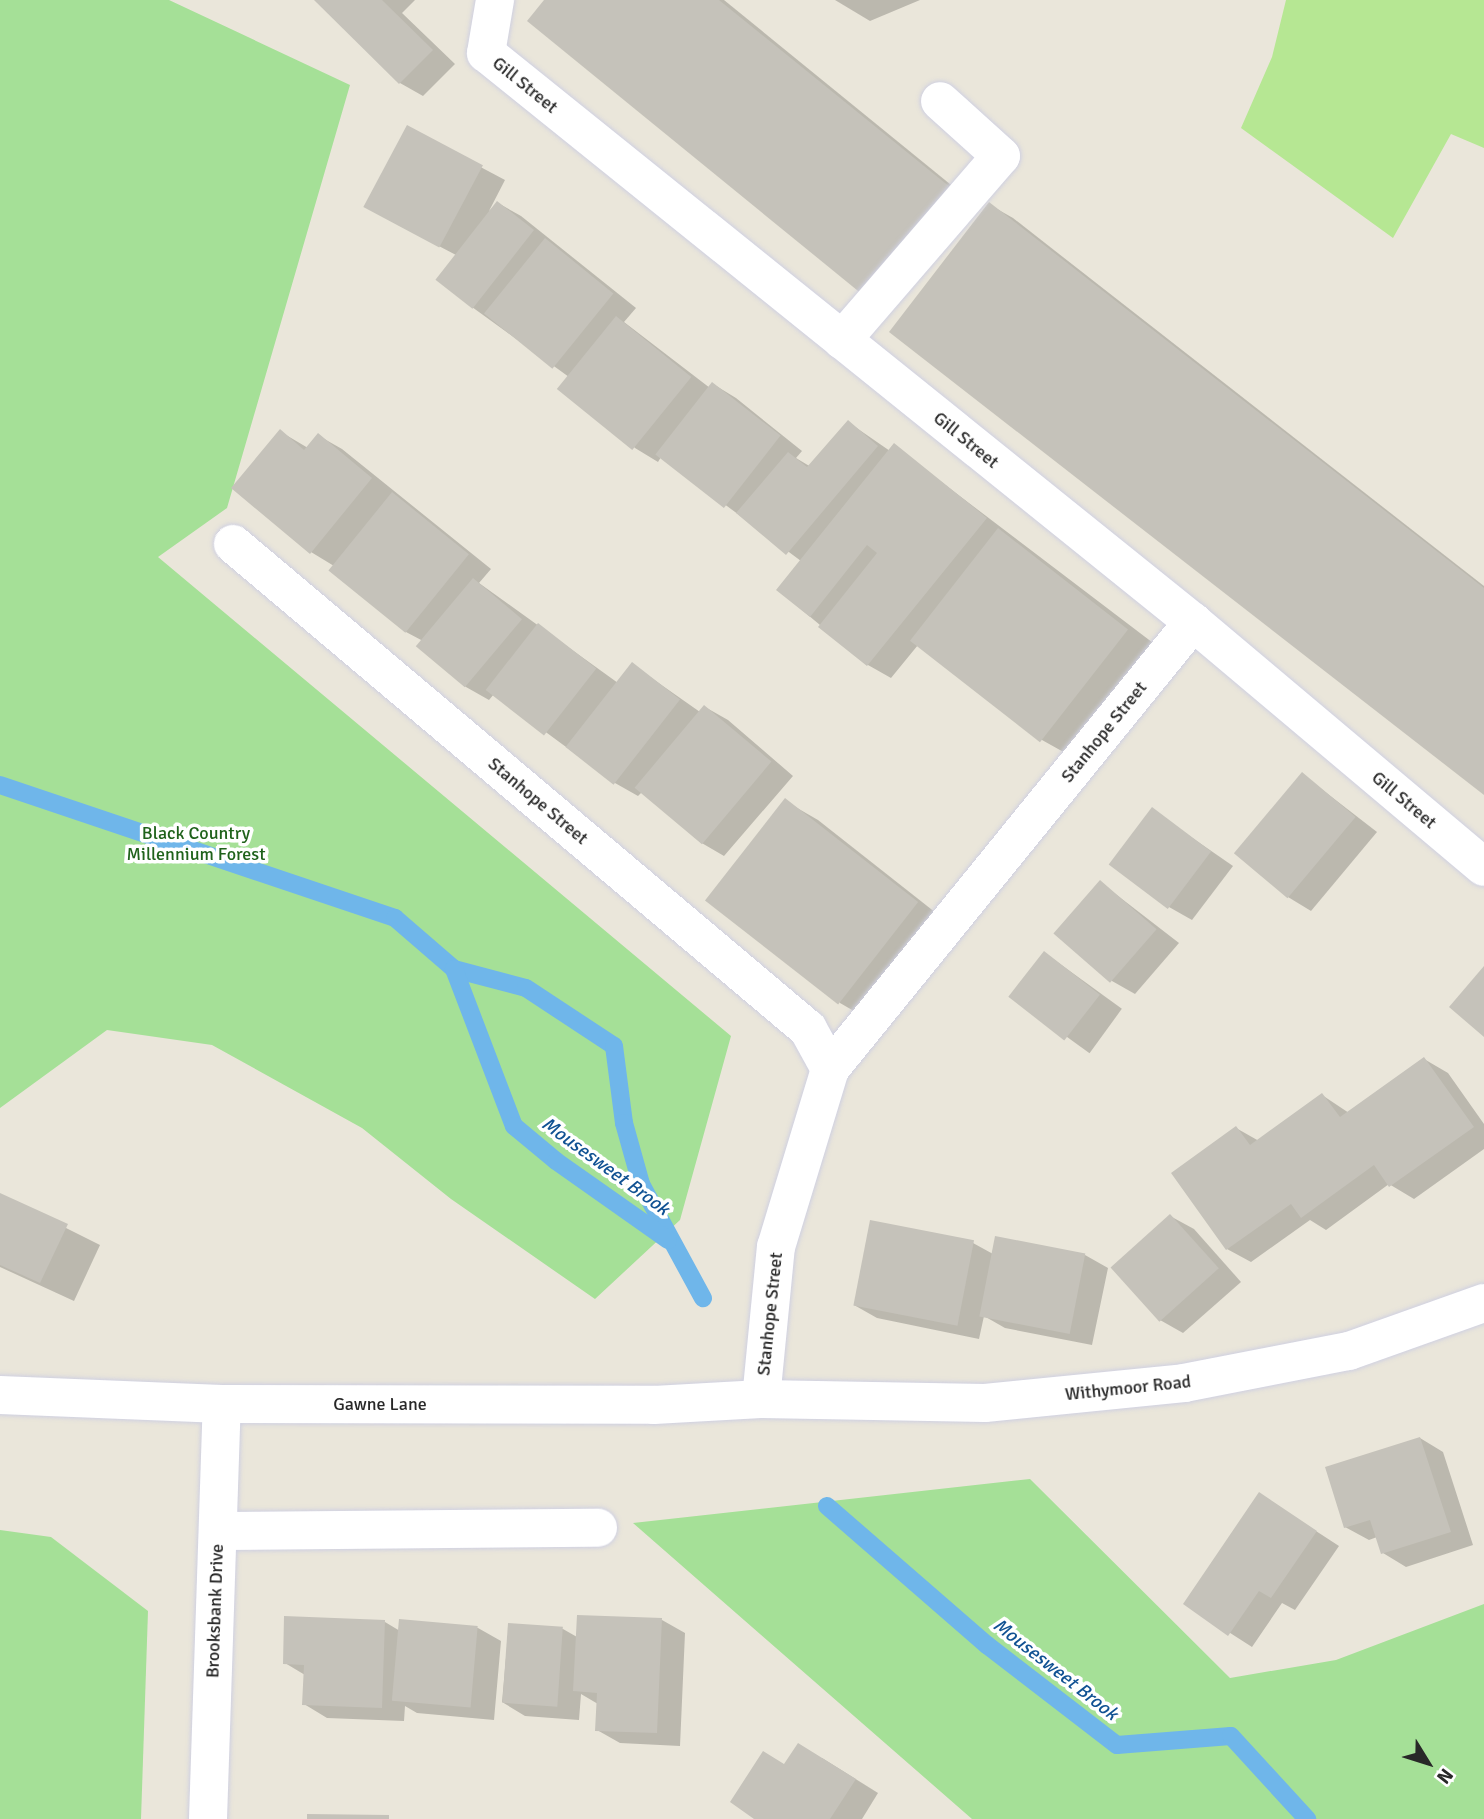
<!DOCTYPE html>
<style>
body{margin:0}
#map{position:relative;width:1484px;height:1819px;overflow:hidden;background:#eae6da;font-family:Signika,sans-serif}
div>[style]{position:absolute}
.green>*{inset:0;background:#a5e097}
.pitch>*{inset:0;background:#b6e793}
.shadow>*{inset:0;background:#0003;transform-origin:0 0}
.stream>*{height:18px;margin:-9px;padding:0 9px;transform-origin:9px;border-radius:9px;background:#6fb6ea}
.building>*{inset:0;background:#c5c2ba;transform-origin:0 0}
.roads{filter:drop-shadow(0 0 2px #cfd0e1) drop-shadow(0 0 2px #cfd0e1)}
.minor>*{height:38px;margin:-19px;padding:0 19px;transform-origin:19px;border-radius:19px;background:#fff}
span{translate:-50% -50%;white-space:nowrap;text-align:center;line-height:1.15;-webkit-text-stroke:7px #fff;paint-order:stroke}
.street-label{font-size:18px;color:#282828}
.park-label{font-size:18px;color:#1f621b}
.water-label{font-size:19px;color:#115293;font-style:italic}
.north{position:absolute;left:1393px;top:1728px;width:70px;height:70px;-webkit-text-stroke:5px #fff;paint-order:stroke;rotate:128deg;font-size:19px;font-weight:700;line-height:28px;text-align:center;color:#282828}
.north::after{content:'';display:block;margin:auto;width:24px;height:32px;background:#282828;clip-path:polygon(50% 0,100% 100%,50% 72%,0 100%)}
</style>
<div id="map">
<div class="green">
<div style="clip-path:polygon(0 0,169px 0,350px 85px,227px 508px,158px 557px,731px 1036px,680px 1220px,595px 1299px,451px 1199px,362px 1128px,212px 1045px,107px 1030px,0 1108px)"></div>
<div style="clip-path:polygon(1030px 1479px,1230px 1678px,1336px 1660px,1484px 1604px,1484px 1819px,972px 1819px,633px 1523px)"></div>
<div style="clip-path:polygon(0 1530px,51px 1537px,148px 1611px,141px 1819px,0 1819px)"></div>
</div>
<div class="pitch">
<div style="clip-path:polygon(1286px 0,1484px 0,1484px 148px,1451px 134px,1393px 238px,1241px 128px,1272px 57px)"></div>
</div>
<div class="shadow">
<div style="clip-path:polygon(316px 0,415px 0,402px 13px,455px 64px,423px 96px,400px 83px)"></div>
<div style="clip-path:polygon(546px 0,724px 0,972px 202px)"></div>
<div style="clip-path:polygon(835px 0,920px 0,870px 21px)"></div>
<div style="clip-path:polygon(407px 128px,505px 180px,489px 211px,498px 203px,521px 216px,636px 308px,624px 322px,710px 388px,713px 384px,736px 398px,802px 451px,796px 458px,811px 467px,848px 422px,890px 451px,894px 446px,1161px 649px,1076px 759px,1042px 740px,918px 645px,891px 678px,868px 665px,778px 590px,801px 561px,661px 457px,658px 462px,635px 448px,569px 377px,472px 307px,456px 255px,389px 220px)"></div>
<div style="clip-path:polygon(990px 205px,1013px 218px,1484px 586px,1484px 793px)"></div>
<div style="clip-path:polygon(281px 432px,308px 448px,319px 436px,342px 449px,491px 569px,479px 583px,618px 683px,633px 665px,700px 712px,705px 707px,728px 720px,793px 776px,724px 856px,700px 842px,642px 792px,638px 796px,615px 783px,494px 694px,489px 700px,466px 687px,418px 647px,423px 641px,406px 632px,334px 566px,311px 552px)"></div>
<div style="clip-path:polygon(1302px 774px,1377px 832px,1311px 911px,1288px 897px)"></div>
<div style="clip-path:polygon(785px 801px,818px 820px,950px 924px,873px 1022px,840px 1003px)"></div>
<div style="clip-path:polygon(1152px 810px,1233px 866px,1192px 920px,1169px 907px)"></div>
<div style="clip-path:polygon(1100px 882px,1179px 943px,1135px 994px,1112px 981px)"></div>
<div style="left:1045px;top:953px;width:95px;height:55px;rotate:36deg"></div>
<div style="clip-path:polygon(1424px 1059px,1448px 1073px,1484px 1124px,1484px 1149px,1414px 1199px,1389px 1184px,1326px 1230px,1310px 1220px,1251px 1262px,1227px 1249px,1236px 1128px,1259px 1141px,1322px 1095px,1349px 1113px)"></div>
<div style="clip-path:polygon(0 1195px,100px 1245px,74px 1301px,0 1267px)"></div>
<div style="clip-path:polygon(1170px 1216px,1194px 1229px,1241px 1282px,1183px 1333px,1160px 1320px)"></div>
<div style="clip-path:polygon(973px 1243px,993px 1254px,1085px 1255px,1108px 1268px,1092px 1345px,1005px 1328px,984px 1316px,979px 1339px,877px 1318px,854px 1305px)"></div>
<div style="clip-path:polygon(1420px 1438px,1443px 1452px,1473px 1545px,1406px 1567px,1383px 1553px,1377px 1537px,1369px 1540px,1345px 1527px)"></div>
<div style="clip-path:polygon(1259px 1494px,1339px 1546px,1295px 1610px,1282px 1603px,1252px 1647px,1185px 1604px)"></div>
<div style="clip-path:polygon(662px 1620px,685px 1633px,680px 1746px,620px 1743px,597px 1730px,598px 1704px,581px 1694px,579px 1720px,525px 1716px,502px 1702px,509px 1624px,563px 1629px,577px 1637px)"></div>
<div style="clip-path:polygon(385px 1622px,400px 1631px,478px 1628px,501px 1641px,494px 1720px,417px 1713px,405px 1706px,404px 1721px,327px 1718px,304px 1704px,305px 1675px,285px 1663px)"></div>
<div style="clip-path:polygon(822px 1758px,878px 1793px,862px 1819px,756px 1819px,785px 1766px)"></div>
</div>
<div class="stream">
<div style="left:0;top:785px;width:417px;rotate:18.6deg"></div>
<div style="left:395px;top:918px;width:78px;rotate:40.8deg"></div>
<div style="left:454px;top:969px;width:74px;rotate:14.8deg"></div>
<div style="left:526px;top:988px;width:105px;rotate:33.4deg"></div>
<div style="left:614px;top:1046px;width:78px;rotate:82.6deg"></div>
<div style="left:624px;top:1123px;width:63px;rotate:74.4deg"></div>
<div style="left:641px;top:1184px;width:130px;rotate:61.5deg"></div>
<div style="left:454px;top:969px;width:168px;rotate:69.1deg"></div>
<div style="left:514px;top:1126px;width:55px;rotate:39.8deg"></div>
<div style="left:556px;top:1161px;width:137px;rotate:35.2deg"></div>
<div style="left:827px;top:1506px;width:212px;rotate:41deg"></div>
<div style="left:987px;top:1645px;width:164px;rotate:37.6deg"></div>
<div style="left:1117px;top:1745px;width:114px;rotate:-4.5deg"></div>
<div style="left:1231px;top:1736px;width:113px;rotate:47.5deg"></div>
</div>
<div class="building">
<div style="clip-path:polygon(314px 0,382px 0,433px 50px,399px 84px)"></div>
<div style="clip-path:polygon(544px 0,719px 0,950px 187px,863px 295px,527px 21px)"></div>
<div style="left:407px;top:125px;width:86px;height:93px;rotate:28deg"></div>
<div style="left:497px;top:201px;width:47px;height:100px;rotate:38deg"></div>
<div style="clip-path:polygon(989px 202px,1484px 588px,1484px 795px,889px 332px)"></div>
<div style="left:545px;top:238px;width:88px;height:97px;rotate:39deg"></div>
<div style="left:616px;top:316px;width:97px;height:94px;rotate:39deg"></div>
<div style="left:712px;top:382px;width:87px;height:92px;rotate:38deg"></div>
<div style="clip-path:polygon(848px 420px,878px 446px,786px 555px,736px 513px,788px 452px,807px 467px)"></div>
<div style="clip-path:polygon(280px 429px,304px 450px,318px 433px,372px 478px,310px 554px,231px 488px)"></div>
<div style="clip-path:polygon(894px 443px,987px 518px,867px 666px,818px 627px,877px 553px,867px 545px,810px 617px,776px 590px)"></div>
<div style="left:392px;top:492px;width:99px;height:101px;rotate:39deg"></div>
<div style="left:998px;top:528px;width:165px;height:143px;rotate:38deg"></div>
<div style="left:473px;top:578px;width:64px;height:89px;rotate:40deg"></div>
<div style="left:538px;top:623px;width:74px;height:85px;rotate:38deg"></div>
<div style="left:632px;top:662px;width:61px;height:108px;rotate:38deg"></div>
<div style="left:704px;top:705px;width:88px;height:108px;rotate:40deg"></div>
<div style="left:1302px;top:772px;width:70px;height:106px;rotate:40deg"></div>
<div style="left:785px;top:798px;width:169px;height:130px;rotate:38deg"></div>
<div style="left:1152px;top:807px;width:74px;height:72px;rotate:37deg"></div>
<div style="left:1100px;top:880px;width:75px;height:71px;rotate:41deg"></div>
<div style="left:1044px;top:951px;width:71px;height:58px;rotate:38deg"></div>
<div style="clip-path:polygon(1484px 966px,1484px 1037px,1449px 1007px)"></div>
<div style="clip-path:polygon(1424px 1057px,1474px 1127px,1389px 1187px,1374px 1165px,1301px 1218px,1291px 1204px,1226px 1250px,1171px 1173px,1236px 1126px,1250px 1145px,1322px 1093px,1340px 1117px)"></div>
<div style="clip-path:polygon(0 1193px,68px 1224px,40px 1283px,0 1265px)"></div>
<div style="left:1170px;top:1214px;width:73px;height:80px;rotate:48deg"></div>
<div style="left:870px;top:1220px;width:106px;height:87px;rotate:11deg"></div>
<div style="left:995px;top:1236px;width:92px;height:82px;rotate:11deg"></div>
<div style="clip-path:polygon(1420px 1437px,1451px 1532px,1381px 1554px,1370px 1520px,1344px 1528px,1325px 1467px)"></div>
<div style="clip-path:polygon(1259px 1492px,1317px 1531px,1271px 1598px,1259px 1591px,1228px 1636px,1183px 1604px)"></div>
<div style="clip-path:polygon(577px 1615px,662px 1618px,657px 1733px,595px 1731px,597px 1693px,573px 1691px)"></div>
<div style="clip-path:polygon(284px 1616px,385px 1620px,382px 1708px,302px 1705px,304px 1665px,283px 1664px)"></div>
<div style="left:399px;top:1619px;width:79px;height:82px;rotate:5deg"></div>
<div style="left:508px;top:1623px;width:55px;height:80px;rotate:4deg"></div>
<div style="clip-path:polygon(798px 1743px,856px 1779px,830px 1819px,754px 1819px,730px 1802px,763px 1751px,784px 1764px)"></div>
<div style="clip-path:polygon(307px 1814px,389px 1815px,389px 1819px,307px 1819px)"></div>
</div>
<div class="roads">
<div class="minor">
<div style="left:495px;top:0;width:54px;rotate:99.6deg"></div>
<div style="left:486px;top:53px;width:908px;rotate:38.83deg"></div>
<div style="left:1193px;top:622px;width:380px;rotate:40.1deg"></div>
<div style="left:842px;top:340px;width:243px;rotate:-49.2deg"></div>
<div style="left:1001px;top:156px;width:82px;rotate:-138deg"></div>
<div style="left:233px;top:544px;width:752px;rotate:40.15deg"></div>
<div style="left:808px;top:1029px;width:46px;rotate:61.2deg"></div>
<div style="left:0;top:1395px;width:222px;rotate:2.3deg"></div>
<div style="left:222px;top:1404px;width:432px;rotate:0.1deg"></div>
<div style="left:654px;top:1405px;width:107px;rotate:-3.2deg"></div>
<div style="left:761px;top:1399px;width:224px;rotate:1deg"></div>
<div style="left:985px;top:1403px;width:200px;rotate:-5.7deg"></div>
<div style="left:1184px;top:1383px;width:168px;rotate:-11deg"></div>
<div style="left:1349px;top:1351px;width:143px;rotate:-19.6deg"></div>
<div style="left:761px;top:1399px;width:153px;rotate:-84.4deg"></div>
<div style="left:776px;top:1247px;width:186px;rotate:-73.1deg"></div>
<div style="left:830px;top:1069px;width:576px;rotate:-50.92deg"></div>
<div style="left:218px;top:1531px;width:380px;rotate:-0.5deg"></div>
<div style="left:208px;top:1819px;width:415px;rotate:-88.1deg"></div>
</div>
</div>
<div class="street-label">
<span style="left:525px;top:85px;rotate:39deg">Gill Street</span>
<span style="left:966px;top:440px;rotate:39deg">Gill Street</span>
<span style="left:1104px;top:732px;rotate:-51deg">Stanhope Street</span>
<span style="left:1404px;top:800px;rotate:40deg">Gill Street</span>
<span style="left:538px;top:801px;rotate:40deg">Stanhope Street</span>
<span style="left:770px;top:1314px;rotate:-84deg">Stanhope Street</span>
<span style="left:1128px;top:1388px;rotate:-6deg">Withymoor Road</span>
<span style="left:380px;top:1404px">Gawne Lane</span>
<span style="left:215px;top:1611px;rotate:-88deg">Brooksbank Drive</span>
</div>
<div class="park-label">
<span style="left:196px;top:844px">Black Country<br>Millennium Forest</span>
</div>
<div class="water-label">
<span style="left:605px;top:1167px;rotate:36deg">Mousesweet Brook</span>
<span style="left:1055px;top:1670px;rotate:38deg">Mousesweet Brook</span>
</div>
<div class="north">N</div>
</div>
